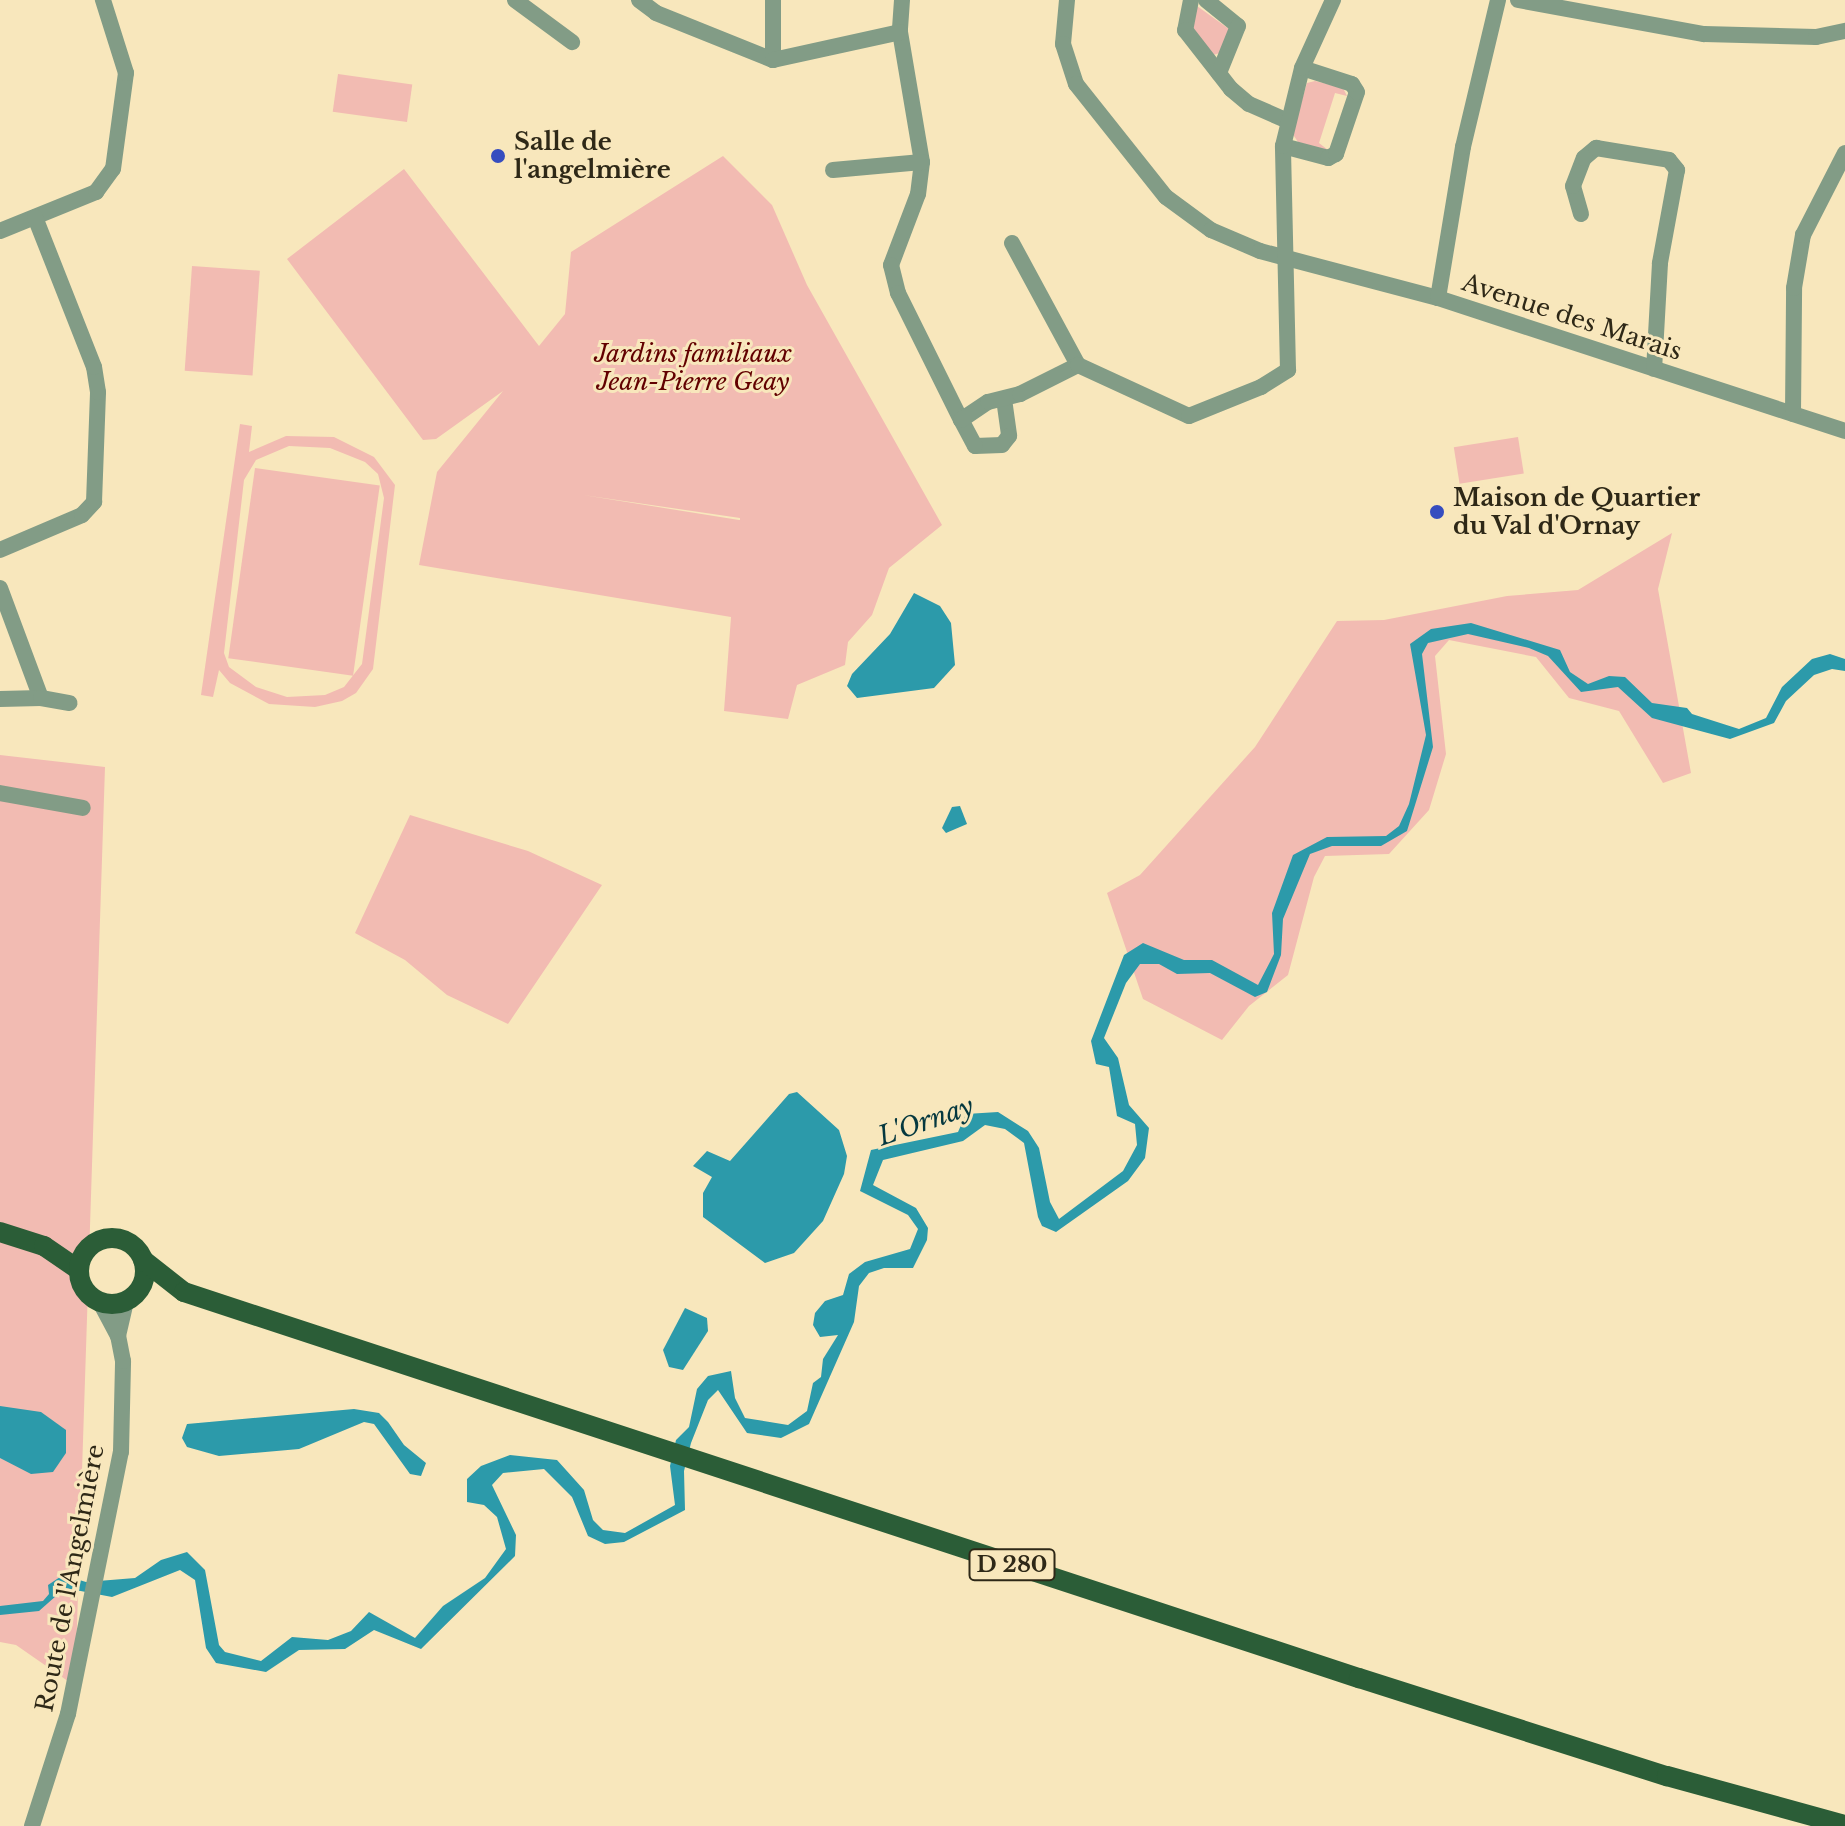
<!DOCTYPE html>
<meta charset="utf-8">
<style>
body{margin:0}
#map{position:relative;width:1845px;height:1826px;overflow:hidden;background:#f8e7bc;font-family:"Libre Baskerville",serif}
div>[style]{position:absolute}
.green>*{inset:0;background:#f2bbb2;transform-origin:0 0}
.water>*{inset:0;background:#2c9aaa}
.street>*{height:16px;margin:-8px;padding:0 8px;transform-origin:8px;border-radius:8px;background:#829c86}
.primary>*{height:20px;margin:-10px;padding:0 10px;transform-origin:10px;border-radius:10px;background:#2b5d37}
.primary>.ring{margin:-10px;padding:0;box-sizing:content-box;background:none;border:20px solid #2b5d37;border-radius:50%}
.dots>*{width:22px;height:22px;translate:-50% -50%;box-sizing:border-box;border:4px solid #f8e7bc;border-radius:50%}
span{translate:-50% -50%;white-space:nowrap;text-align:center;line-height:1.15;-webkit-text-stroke:6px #f8e7bc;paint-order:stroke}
.shield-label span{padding:2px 6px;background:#f8e7bc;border:2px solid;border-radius:6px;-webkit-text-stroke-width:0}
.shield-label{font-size:22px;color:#2e2817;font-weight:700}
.poi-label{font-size:24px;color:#2e2817;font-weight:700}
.left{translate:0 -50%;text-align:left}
.street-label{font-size:24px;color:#2e2817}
.park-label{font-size:24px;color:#620000;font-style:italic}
.water-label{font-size:26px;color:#05383f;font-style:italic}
</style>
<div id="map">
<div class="green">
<div style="clip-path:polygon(1197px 6px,1229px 29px,1220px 53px,1213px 55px,1193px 29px)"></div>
<div style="left:338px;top:74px;width:75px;height:38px;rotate:8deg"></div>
<div style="clip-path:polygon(1315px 81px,1343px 88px,1347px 96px,1335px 93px,1319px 143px,1328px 150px,1300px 145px,1292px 133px,1307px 83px)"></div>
<div style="clip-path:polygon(evenodd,723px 156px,772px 205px,807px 285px,942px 525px,889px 568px,872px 615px,848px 642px,845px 665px,797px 685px,788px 719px,724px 711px,731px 617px,419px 565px,437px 472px,503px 391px,436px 439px,423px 440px,287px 259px,404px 169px,539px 346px,565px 314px,571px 252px,723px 156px,583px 495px,740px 518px,740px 520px,739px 520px,583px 495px)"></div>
<div style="left:192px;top:266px;width:68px;height:105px;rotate:4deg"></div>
<div style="clip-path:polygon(evenodd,240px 424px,252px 426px,249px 452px,286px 436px,334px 437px,374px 457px,395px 485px,373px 669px,356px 693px,342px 701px,315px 707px,269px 704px,230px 683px,219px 670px,213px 697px,201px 695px,240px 424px,289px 446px,330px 448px,365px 462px,378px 474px,384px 498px,362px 664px,344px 687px,325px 695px,287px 697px,256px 687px,229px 667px,224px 653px,244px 480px,256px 460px,289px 446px)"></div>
<div style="left:1518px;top:437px;width:37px;height:65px;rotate:81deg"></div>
<div style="left:255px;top:468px;width:126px;height:192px;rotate:8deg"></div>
<div style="clip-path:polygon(1672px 533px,1658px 589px,1691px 773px,1663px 783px,1619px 711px,1569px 698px,1536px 657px,1449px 640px,1435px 656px,1446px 754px,1429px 810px,1389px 854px,1325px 856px,1314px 877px,1288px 975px,1249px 1006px,1222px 1040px,1143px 999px,1107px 893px,1140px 875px,1255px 747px,1337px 621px,1384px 620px,1507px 596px,1578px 590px)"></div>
<div style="clip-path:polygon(0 755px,105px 767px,75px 1686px,16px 1645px,0 1642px)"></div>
<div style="clip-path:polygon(410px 815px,528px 851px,602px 885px,508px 1024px,447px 995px,405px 960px,355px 933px)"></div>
</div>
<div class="water">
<div style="clip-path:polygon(914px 593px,940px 606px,951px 623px,955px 665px,934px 688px,857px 698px,847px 686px,852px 674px,890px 634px)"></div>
<div style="clip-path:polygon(1471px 623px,1560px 650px,1570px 672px,1588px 684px,1609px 676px,1625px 677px,1652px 703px,1687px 708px,1692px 714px,1739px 729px,1766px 718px,1782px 687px,1812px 659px,1830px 654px,1845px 659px,1845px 671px,1832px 669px,1814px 675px,1786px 701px,1774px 723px,1730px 739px,1652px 718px,1618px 687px,1581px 692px,1548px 656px,1529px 648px,1468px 634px,1428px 643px,1422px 654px,1433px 747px,1407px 831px,1381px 846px,1332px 846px,1310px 854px,1283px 919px,1281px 955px,1267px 992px,1255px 997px,1210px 973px,1177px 974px,1159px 964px,1140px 964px,1126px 983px,1104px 1038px,1118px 1058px,1129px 1105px,1149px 1128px,1145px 1158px,1128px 1181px,1056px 1232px,1042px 1226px,1038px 1217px,1024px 1143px,1005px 1129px,985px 1125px,963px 1141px,883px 1160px,873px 1185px,916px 1208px,928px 1228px,927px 1240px,913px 1268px,884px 1268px,869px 1273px,859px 1286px,854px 1322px,809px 1424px,781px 1438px,747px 1433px,718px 1390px,708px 1400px,691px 1443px,684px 1471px,685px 1510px,624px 1542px,605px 1544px,588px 1536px,572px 1497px,544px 1469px,503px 1473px,492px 1485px,516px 1535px,515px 1556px,421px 1649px,374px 1630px,345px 1649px,299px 1650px,266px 1672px,216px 1663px,206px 1648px,195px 1580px,180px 1570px,112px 1597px,65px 1588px,39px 1611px,0 1615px,0 1606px,43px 1601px,49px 1594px,48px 1585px,63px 1575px,86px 1582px,135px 1578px,161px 1560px,187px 1552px,205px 1570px,219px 1645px,225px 1652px,261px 1661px,292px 1637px,328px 1640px,351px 1631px,369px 1612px,415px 1638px,443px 1606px,485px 1578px,506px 1549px,497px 1517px,484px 1505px,467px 1502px,467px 1479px,481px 1466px,510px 1455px,557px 1460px,584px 1490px,593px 1520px,603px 1530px,625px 1533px,675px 1505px,670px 1466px,676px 1440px,689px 1427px,697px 1389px,708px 1376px,731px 1371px,735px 1398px,745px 1418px,788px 1425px,807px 1411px,813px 1383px,821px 1377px,823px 1359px,838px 1335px,820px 1337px,813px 1325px,815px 1313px,825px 1301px,843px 1295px,849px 1274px,865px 1262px,910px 1249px,918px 1229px,908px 1215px,860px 1191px,871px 1150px,958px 1132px,966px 1114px,998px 1112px,1028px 1131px,1039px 1148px,1050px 1202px,1059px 1219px,1123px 1171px,1137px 1145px,1135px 1124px,1117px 1116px,1109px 1067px,1096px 1064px,1091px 1041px,1124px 955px,1143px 943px,1184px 960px,1212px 960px,1258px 985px,1274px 954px,1272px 913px,1293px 855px,1327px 837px,1386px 836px,1399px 826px,1409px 804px,1426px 735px,1410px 644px,1431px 629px)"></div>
<div style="clip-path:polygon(960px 806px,967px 824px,946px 833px,942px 828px,952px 807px)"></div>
<div style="clip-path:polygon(797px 1092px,839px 1130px,847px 1156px,844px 1174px,823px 1221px,794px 1253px,765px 1263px,703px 1217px,703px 1193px,712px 1177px,693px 1166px,707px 1151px,730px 1161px,789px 1094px)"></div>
<div style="clip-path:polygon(685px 1308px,707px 1318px,708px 1331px,683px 1370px,669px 1367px,663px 1350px)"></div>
<div style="clip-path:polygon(0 1406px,41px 1412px,66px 1430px,66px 1453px,53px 1472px,31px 1474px,0 1458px)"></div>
<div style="clip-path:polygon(354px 1409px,379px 1413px,388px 1422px,404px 1445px,426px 1463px,421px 1476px,410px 1474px,374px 1424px,364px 1422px,299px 1449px,219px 1456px,187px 1447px,182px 1438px,187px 1424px)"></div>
</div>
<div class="street">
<div style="left:515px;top:0;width:71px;rotate:36.4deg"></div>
<div style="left:639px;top:0;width:21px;rotate:37deg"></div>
<div style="left:656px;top:13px;width:126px;rotate:21.9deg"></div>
<div style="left:773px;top:0;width:60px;rotate:90deg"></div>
<div style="left:902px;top:0;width:32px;rotate:94deg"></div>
<div style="left:900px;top:32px;width:132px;rotate:80.4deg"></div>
<div style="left:922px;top:162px;width:32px;rotate:97deg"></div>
<div style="left:918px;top:194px;width:76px;rotate:110.8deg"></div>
<div style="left:891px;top:265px;width:29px;rotate:76deg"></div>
<div style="left:898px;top:293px;width:142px;rotate:63.6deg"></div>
<div style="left:1067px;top:0;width:44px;rotate:95.2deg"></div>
<div style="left:1063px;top:44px;width:42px;rotate:72deg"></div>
<div style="left:1076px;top:84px;width:144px;rotate:51.5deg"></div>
<div style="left:1166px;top:197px;width:56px;rotate:36.3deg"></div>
<div style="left:1211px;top:230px;width:53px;rotate:23.2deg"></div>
<div style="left:1260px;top:251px;width:184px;rotate:14.8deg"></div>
<div style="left:1438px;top:298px;width:428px;rotate:18.1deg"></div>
<div style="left:1191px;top:0;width:31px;rotate:101deg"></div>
<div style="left:1185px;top:30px;width:75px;rotate:52.1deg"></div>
<div style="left:1231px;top:89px;width:23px;rotate:40deg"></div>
<div style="left:1249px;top:104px;width:43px;rotate:23.6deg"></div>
<div style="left:1206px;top:0;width:41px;rotate:39.1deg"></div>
<div style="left:1238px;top:26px;width:51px;rotate:112deg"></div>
<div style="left:1518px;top:0;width:189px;rotate:10.4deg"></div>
<div style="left:1704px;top:34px;width:112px;rotate:1.5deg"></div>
<div style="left:1816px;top:37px;width:30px;rotate:-12deg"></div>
<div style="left:773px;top:60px;width:130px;rotate:-12.4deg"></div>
<div style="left:1283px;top:146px;width:47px;rotate:14.9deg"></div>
<div style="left:1328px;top:158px;width:9px;rotate:-27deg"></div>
<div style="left:1336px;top:154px;width:65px;rotate:-71.3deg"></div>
<div style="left:1357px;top:92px;width:9px;rotate:-122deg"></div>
<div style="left:1352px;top:84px;width:52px;rotate:-162.3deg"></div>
<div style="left:833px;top:170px;width:89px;rotate:-5.1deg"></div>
<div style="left:1581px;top:214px;width:29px;rotate:-106deg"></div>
<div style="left:1573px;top:186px;width:30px;rotate:-69deg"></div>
<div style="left:1584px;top:158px;width:16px;rotate:-40deg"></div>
<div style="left:1596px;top:148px;width:74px;rotate:9.3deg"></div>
<div style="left:1669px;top:160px;width:13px;rotate:51deg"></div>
<div style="left:1677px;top:170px;width:95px;rotate:100.4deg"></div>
<div style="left:1660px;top:263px;width:106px;rotate:93.2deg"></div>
<div style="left:0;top:231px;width:104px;rotate:-22.1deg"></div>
<div style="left:96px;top:192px;width:29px;rotate:-54deg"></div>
<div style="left:113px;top:169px;width:97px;rotate:-82.3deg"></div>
<div style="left:126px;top:73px;width:77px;rotate:-107.5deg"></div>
<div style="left:1012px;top:243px;width:139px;rotate:61.6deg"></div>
<div style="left:1438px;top:298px;width:153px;rotate:-80.6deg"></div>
<div style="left:1463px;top:147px;width:151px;rotate:-76.6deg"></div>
<div style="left:1004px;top:399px;width:37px;rotate:82deg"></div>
<div style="left:1009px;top:436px;width:11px;rotate:128deg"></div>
<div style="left:1002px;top:445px;width:27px;rotate:178deg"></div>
<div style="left:975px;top:446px;width:30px;rotate:-118deg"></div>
<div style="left:961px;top:420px;width:32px;rotate:-34deg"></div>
<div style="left:988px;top:402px;width:33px;rotate:-14deg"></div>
<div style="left:1020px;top:394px;width:65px;rotate:-26.6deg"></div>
<div style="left:1078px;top:365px;width:122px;rotate:24.7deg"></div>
<div style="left:1189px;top:416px;width:78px;rotate:-21.9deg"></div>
<div style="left:1261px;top:387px;width:32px;rotate:-32deg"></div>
<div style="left:1288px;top:370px;width:224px;rotate:-91.3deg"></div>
<div style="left:1283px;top:146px;width:80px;rotate:-76.3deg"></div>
<div style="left:1302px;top:68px;width:75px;rotate:-65.5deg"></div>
<div style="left:1793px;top:414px;width:126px;rotate:-89.5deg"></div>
<div style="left:1794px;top:288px;width:54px;rotate:-80.4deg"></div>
<div style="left:1803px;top:235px;width:92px;rotate:-62.9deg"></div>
<div style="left:0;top:550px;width:89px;rotate:-23.1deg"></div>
<div style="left:82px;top:515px;width:18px;rotate:-47deg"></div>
<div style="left:94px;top:502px;width:110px;rotate:-87.9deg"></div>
<div style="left:98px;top:392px;width:25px;rotate:-99deg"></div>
<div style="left:94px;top:367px;width:161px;rotate:-111.5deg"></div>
<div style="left:0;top:588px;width:117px;rotate:69.6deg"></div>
<div style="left:41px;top:698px;width:41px;rotate:178.6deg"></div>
<div style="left:41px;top:698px;width:29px;rotate:10deg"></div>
<div style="left:0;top:793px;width:84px;rotate:10.2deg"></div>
<div style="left:118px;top:1336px;width:36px;rotate:-77deg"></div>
<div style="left:32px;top:1826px;width:118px;rotate:-72.2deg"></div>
<div style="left:68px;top:1714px;width:267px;rotate:-78.6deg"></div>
<div style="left:121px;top:1452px;width:91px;rotate:-88.7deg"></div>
<div style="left:123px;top:1361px;width:25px;rotate:-101deg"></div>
<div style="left:118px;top:1336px;width:38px;rotate:-118deg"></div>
</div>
<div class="primary">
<div style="left:0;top:1232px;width:46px;rotate:17.7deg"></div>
<div style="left:44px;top:1246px;width:42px;rotate:34.4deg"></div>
<div class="ring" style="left:79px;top:1238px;width:46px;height:46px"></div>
<div style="left:143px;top:1260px;width:52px;rotate:38deg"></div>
<div style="left:184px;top:1292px;width:1237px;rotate:18.19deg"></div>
<div style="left:1359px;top:1678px;width:323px;rotate:17.7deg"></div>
<div style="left:1667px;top:1776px;width:185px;rotate:15.4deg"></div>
</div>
<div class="dots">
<div style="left:498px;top:156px;background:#364dbf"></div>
<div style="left:1437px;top:512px;background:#364dbf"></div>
</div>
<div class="shield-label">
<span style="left:1012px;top:1565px">D 280</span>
</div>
<div class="poi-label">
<span class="left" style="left:514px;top:156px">Salle de<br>l'angelmière</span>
<span class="left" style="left:1453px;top:512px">Maison de Quartier<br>du Val d'Ornay</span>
</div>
<div class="street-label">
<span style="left:1572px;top:317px;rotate:18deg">Avenue des Marais</span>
<span style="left:70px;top:1578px;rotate:-79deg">Route de l'Angelmière</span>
</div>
<div class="park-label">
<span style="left:693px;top:368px">Jardins familiaux<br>Jean-Pierre Geay</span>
</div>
<div class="water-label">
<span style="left:926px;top:1122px;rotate:-19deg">L'Ornay</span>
</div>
</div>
